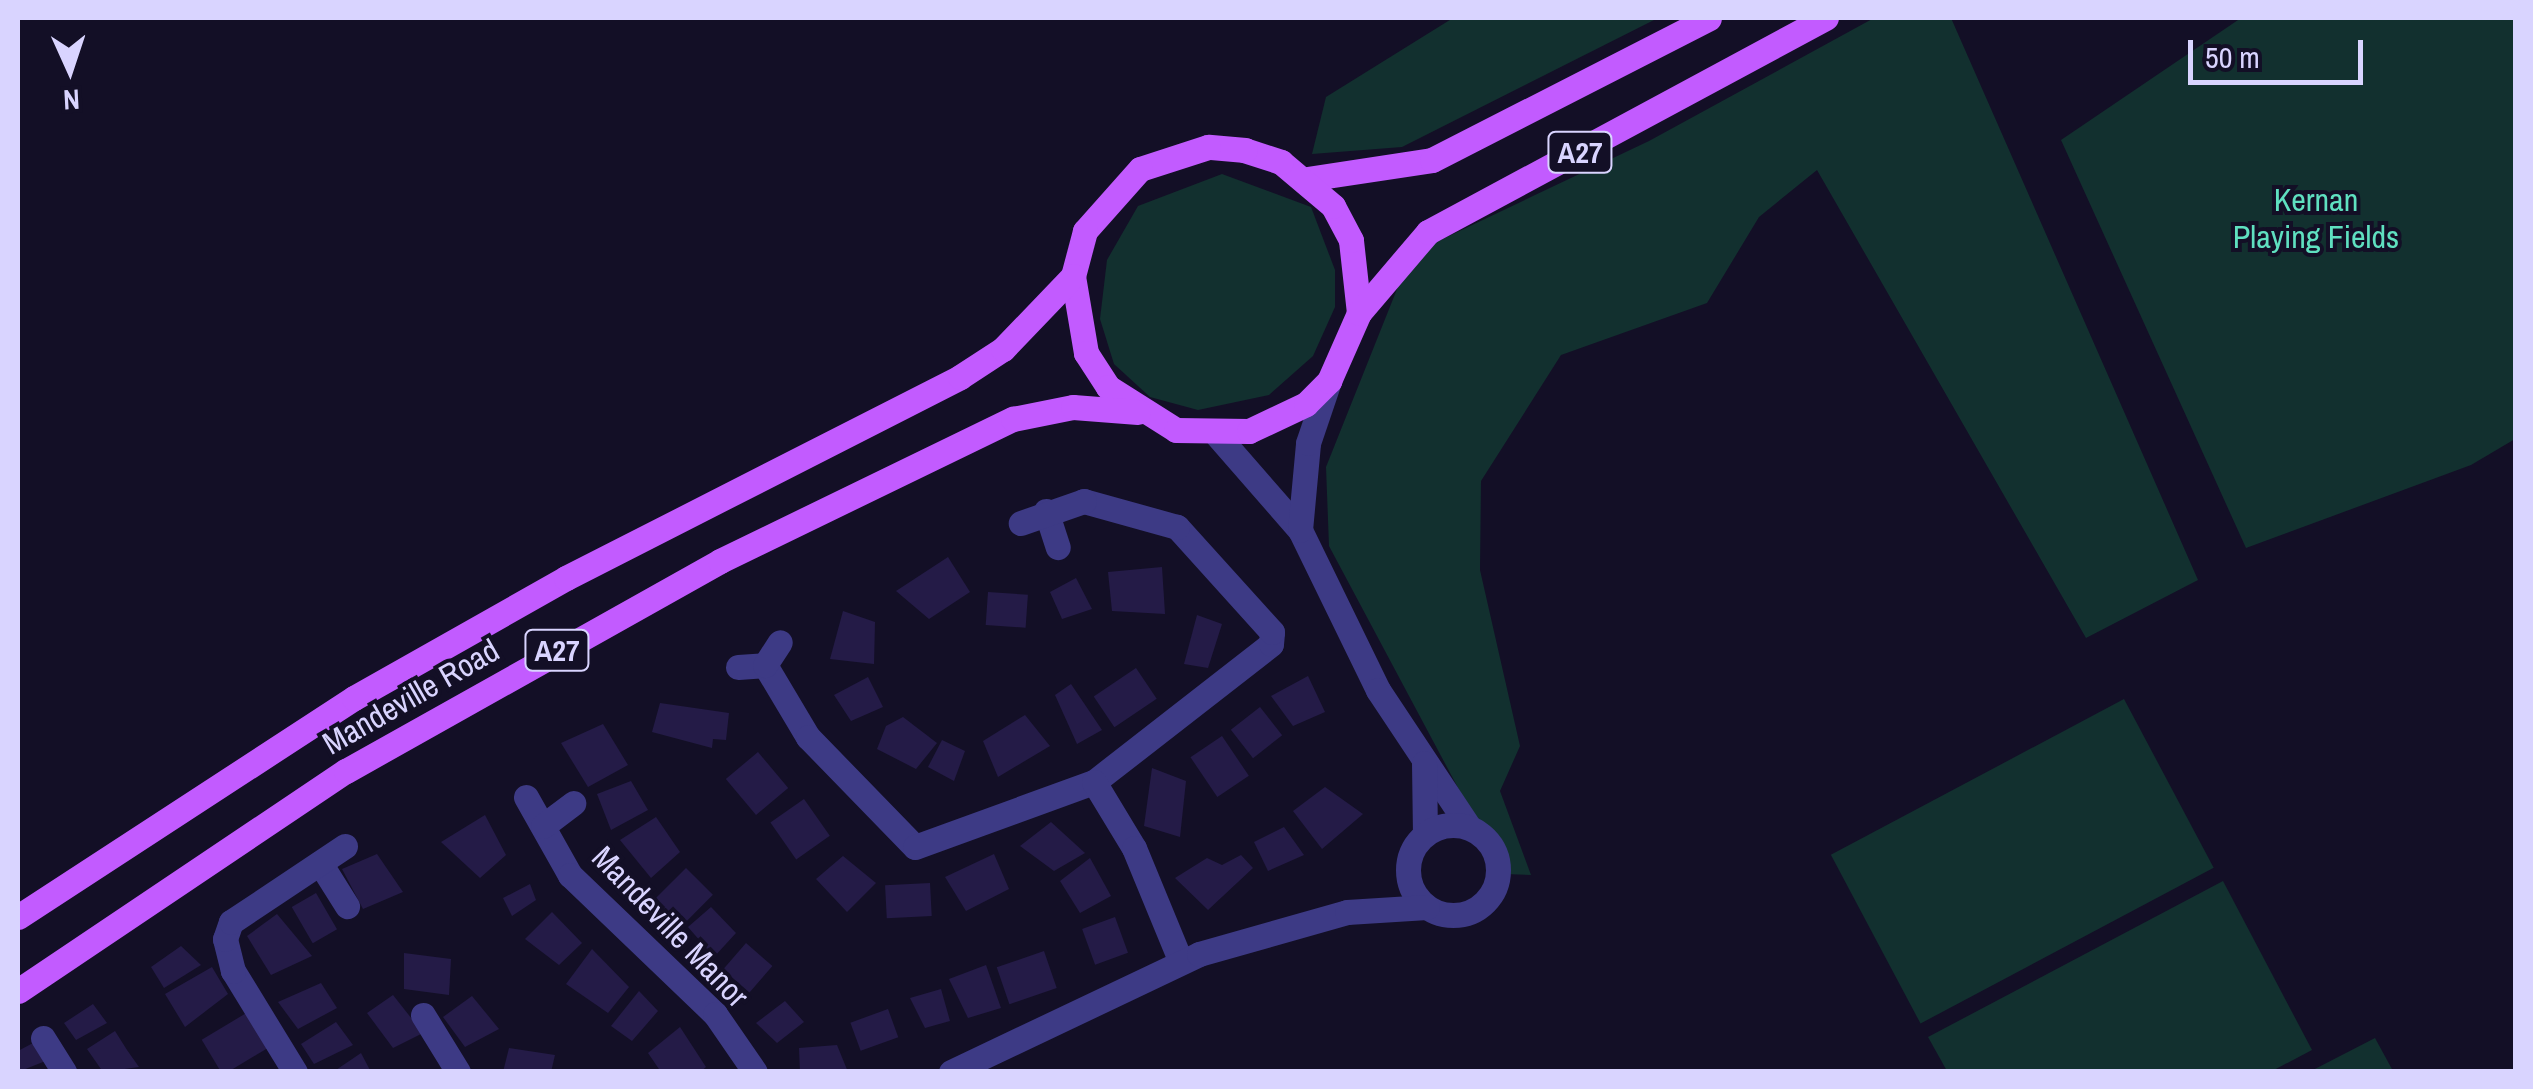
<!DOCTYPE html>
<style>
body{margin:0}
#map{position:relative;width:2533px;height:1089px;overflow:hidden;background:#130f26;font-family:"Archivo Narrow",sans-serif}
div>[style]{position:absolute}
.green>*{inset:0;background:#12302f;transform-origin:0 0}
.building>*{inset:0;background:#241b47;transform-origin:0 0}
.minor>*{height:25px;margin:-12.5px;padding:0 12.5px;transform-origin:12.5px;border-radius:12.5px;background:#3d3a85}
.minor>.ring{margin:-12.5px;padding:0;box-sizing:content-box;background:none;border:25px solid #3d3a85;border-radius:50%}
.major>*{height:25px;margin:-12.5px;padding:0 12.5px;transform-origin:12.5px;border-radius:12.5px;background:#c25bff}
span{translate:-50% -50%;white-space:nowrap;text-align:center;line-height:1.15;-webkit-text-stroke:8px #130f26;paint-order:stroke}
.shield-label span{padding:2px 8px;background:#130f26;border:2px solid;border-radius:8px;-webkit-text-stroke-width:0}
.shield-label{font-size:30px;color:#d9d4ff;font-weight:700}
.park-label{font-size:32px;color:#5fe0c0}
.street-label{font-size:32px;color:#d9d4ff}
.frame{position:absolute;inset:0;border:20px solid #d9d4ff;pointer-events:none}
.north{position:absolute;left:20px;top:20px;width:100px;height:100px;-webkit-text-stroke:8px #130f26;paint-order:stroke;rotate:177deg;font-size:28px;font-weight:700;line-height:40px;text-align:center;color:#d9d4ff}
.north::after{content:'';display:block;margin:auto;width:35px;height:45px;background:#d9d4ff;clip-path:polygon(50% 0,100% 100%,50% 72%,0 100%)}
.scale{position:absolute;left:2188px;top:40px;width:175px;height:45px;box-sizing:border-box;border:5px solid #d9d4ff;border-top:0;padding-left:12px;font-size:30px;line-height:35px;white-space:nowrap;color:#d9d4ff;-webkit-text-stroke:8px #130f26;paint-order:stroke}
</style>
<div id="map">
<div class="green">
<div style="clip-path:polygon(1453px 18px,1658px 18px,1402px 147px,1312px 154px,1326px 97px)"></div>
<div style="clip-path:polygon(1874px 18px,1951px 18px,2198px 580px,2086px 638px,1817px 170px,1759px 217px,1707px 303px,1561px 355px,1481px 481px,1480px 570px,1520px 746px,1500px 791px,1531px 875px,1504px 874px,1329px 546px,1326px 467px,1411px 254px,1649px 141px)"></div>
<div style="clip-path:polygon(2241px 18px,2516px 18px,2515px 439px,2471px 465px,2246px 548px,2061px 140px)"></div>
<div style="clip-path:polygon(1222px 174px,1311px 207px,1335px 270px,1335px 307px,1313px 356px,1269px 395px,1198px 410px,1150px 397px,1114px 364px,1100px 319px,1107px 260px,1138px 206px)"></div>
<div style="left:2124px;top:699px;width:191px;height:332px;rotate:62deg"></div>
<div style="clip-path:polygon(2223px 881px,2312px 1050px,2272px 1071px,1947px 1071px,1928px 1037px)"></div>
<div style="clip-path:polygon(2375px 1038px,2393px 1071px,2311px 1071px)"></div>
</div>
<div class="building">
<div style="clip-path:polygon(948px 557px,970px 592px,929px 619px,896px 591px)"></div>
<div style="clip-path:polygon(1162px 567px,1165px 614px,1112px 611px,1108px 572px)"></div>
<div style="clip-path:polygon(1076px 578px,1092px 609px,1062px 619px,1050px 592px)"></div>
<div style="left:988px;top:592px;width:40px;height:33px;rotate:4deg"></div>
<div style="clip-path:polygon(843px 611px,875px 622px,874px 664px,830px 659px)"></div>
<div style="clip-path:polygon(1197px 615px,1222px 624px,1208px 668px,1184px 664px)"></div>
<div style="left:1136px;top:668px;width:37px;height:51px;rotate:56deg"></div>
<div style="clip-path:polygon(1308px 676px,1325px 712px,1293px 726px,1271px 696px)"></div>
<div style="clip-path:polygon(868px 677px,883px 707px,851px 721px,834px 695px)"></div>
<div style="clip-path:polygon(1071px 684px,1102px 730px,1077px 744px,1055px 695px)"></div>
<div style="clip-path:polygon(660px 703px,729px 713px,726px 740px,713px 739px,712px 748px,652px 732px)"></div>
<div style="left:1260px;top:707px;width:36px;height:37px;rotate:52deg"></div>
<div style="clip-path:polygon(1025px 715px,1050px 746px,998px 777px,983px 741px)"></div>
<div style="clip-path:polygon(903px 717px,937px 743px,916px 769px,877px 749px,886px 726px)"></div>
<div style="clip-path:polygon(603px 724px,628px 765px,588px 787px,561px 743px)"></div>
<div style="left:1222px;top:736px;width:48px;height:38px;rotate:56deg"></div>
<div style="clip-path:polygon(942px 740px,965px 751px,954px 781px,928px 767px)"></div>
<div style="left:758px;top:752px;width:47px;height:42px;rotate:50deg"></div>
<div style="clip-path:polygon(1152px 768px,1186px 781px,1180px 837px,1144px 826px)"></div>
<div style="clip-path:polygon(631px 781px,648px 810px,611px 830px,597px 794px)"></div>
<div style="clip-path:polygon(1325px 787px,1363px 814px,1322px 849px,1293px 811px)"></div>
<div style="left:804px;top:799px;width:45px;height:41px;rotate:55deg"></div>
<div style="clip-path:polygon(485px 815px,506px 855px,480px 878px,441px 842px)"></div>
<div style="clip-path:polygon(656px 817px,680px 852px,651px 878px,620px 840px)"></div>
<div style="clip-path:polygon(1051px 822px,1085px 853px,1054px 871px,1020px 846px)"></div>
<div style="clip-path:polygon(1284px 827px,1304px 855px,1268px 871px,1254px 842px)"></div>
<div style="clip-path:polygon(377px 854px,403px 892px,363px 909px,342px 869px)"></div>
<div style="clip-path:polygon(994px 854px,1009px 889px,966px 911px,945px 877px)"></div>
<div style="clip-path:polygon(1241px 855px,1253px 868px,1208px 910px,1175px 878px,1207px 858px,1222px 865px)"></div>
<div style="clip-path:polygon(843px 856px,876px 883px,847px 912px,816px 879px)"></div>
<div style="clip-path:polygon(1090px 858px,1111px 896px,1080px 913px,1060px 881px)"></div>
<div style="left:686px;top:868px;width:38px;height:45px;rotate:45deg"></div>
<div style="left:930px;top:883px;width:33px;height:45px;rotate:87deg"></div>
<div style="clip-path:polygon(530px 884px,536px 900px,512px 916px,503px 898px)"></div>
<div style="left:316px;top:893px;width:42px;height:28px;rotate:60deg"></div>
<div style="clip-path:polygon(711px 907px,736px 933px,714px 957px,688px 927px)"></div>
<div style="clip-path:polygon(552px 912px,582px 943px,559px 965px,525px 939px)"></div>
<div style="clip-path:polygon(277px 914px,312px 956px,271px 975px,247px 936px)"></div>
<div style="left:1115px;top:917px;width:38px;height:35px;rotate:70deg"></div>
<div style="left:746px;top:943px;width:35px;height:35px;rotate:41deg"></div>
<div style="clip-path:polygon(181px 946px,201px 965px,164px 988px,151px 967px)"></div>
<div style="clip-path:polygon(592px 949px,629px 987px,608px 1013px,566px 984px)"></div>
<div style="left:1044px;top:951px;width:39px;height:50px;rotate:71deg"></div>
<div style="clip-path:polygon(404px 953px,451px 959px,449px 995px,404px 989px)"></div>
<div style="clip-path:polygon(986px 965px,1001px 1008px,968px 1018px,949px 979px)"></div>
<div style="clip-path:polygon(212px 967px,228px 994px,185px 1027px,165px 994px)"></div>
<div style="clip-path:polygon(321px 983px,337px 1008px,298px 1029px,278px 1002px)"></div>
<div style="clip-path:polygon(941px 989px,950px 1021px,925px 1028px,910px 998px)"></div>
<div style="clip-path:polygon(639px 991px,658px 1011px,632px 1041px,611px 1026px)"></div>
<div style="clip-path:polygon(393px 995px,423px 1033px,393px 1048px,367px 1013px)"></div>
<div style="clip-path:polygon(472px 996px,499px 1029px,465px 1047px,443px 1017px)"></div>
<div style="clip-path:polygon(785px 1001px,804px 1022px,777px 1043px,756px 1023px)"></div>
<div style="clip-path:polygon(93px 1004px,107px 1023px,76px 1040px,64px 1023px)"></div>
<div style="left:888px;top:1009px;width:30px;height:40px;rotate:70deg"></div>
<div style="left:248px;top:1012px;width:41px;height:54px;rotate:59deg"></div>
<div style="clip-path:polygon(336px 1022px,353px 1045px,314px 1064px,301px 1044px)"></div>
<div style="clip-path:polygon(680px 1027px,706px 1067px,700px 1072px,661px 1072px,648px 1053px)"></div>
<div style="clip-path:polygon(115px 1031px,127px 1050px,139px 1067px,103px 1072px,87px 1049px)"></div>
<div style="clip-path:polygon(33px 1043px,48px 1060px,18px 1072px,18px 1051px)"></div>
<div style="clip-path:polygon(837px 1045px,848px 1072px,800px 1072px,799px 1048px)"></div>
<div style="clip-path:polygon(509px 1048px,555px 1055px,551px 1072px,503px 1072px)"></div>
<div style="clip-path:polygon(361px 1053px,371px 1072px,333px 1072px)"></div>
</div>
<div class="minor">
<div style="left:1217px;top:435px;width:126px;rotate:48.9deg"></div>
<div style="left:1300px;top:530px;width:178px;rotate:64deg"></div>
<div style="left:1378px;top:690px;width:164px;rotate:56.4deg"></div>
<div style="left:1046px;top:511px;width:38px;rotate:72deg"></div>
<div style="left:1300px;top:530px;width:87px;rotate:-84.7deg"></div>
<div style="left:1308px;top:443px;width:65px;rotate:-71.3deg"></div>
<div style="left:765px;top:665px;width:84px;rotate:59.2deg"></div>
<div style="left:808px;top:737px;width:153px;rotate:45.8deg"></div>
<div style="left:915px;top:847px;width:190px;rotate:-20deg"></div>
<div style="left:1094px;top:782px;width:224px;rotate:-37.9deg"></div>
<div style="left:1271px;top:644px;width:12px;rotate:-85deg"></div>
<div style="left:1272px;top:632px;width:142px;rotate:-132.1deg"></div>
<div style="left:1177px;top:527px;width:97px;rotate:-164.4deg"></div>
<div style="left:1084px;top:501px;width:67px;rotate:160.8deg"></div>
<div style="left:738px;top:667px;width:27px;rotate:-4deg"></div>
<div style="left:765px;top:665px;width:27px;rotate:-57deg"></div>
<div style="left:1424px;top:763px;width:71px;rotate:89.2deg"></div>
<div style="left:1094px;top:782px;width:77px;rotate:58.8deg"></div>
<div style="left:1134px;top:848px;width:123px;rotate:67.6deg"></div>
<div style="left:526px;top:797px;width:90px;rotate:60.6deg"></div>
<div style="left:570px;top:875px;width:201px;rotate:43.8deg"></div>
<div style="left:715px;top:1014px;width:70px;rotate:55.4deg"></div>
<div class="ring" style="left:1408px;top:825px;width:65px;height:65px"></div>
<div style="left:543px;top:826px;width:38px;rotate:-37deg"></div>
<div style="left:320px;top:863px;width:51px;rotate:57.9deg"></div>
<div style="left:423px;top:1015px;width:67px;rotate:58.4deg"></div>
<div style="left:43px;top:1038px;width:40px;rotate:58deg"></div>
<div style="left:295px;top:1072px;width:119px;rotate:-121.5deg"></div>
<div style="left:233px;top:971px;width:33px;rotate:-104deg"></div>
<div style="left:225px;top:939px;width:18px;rotate:-71deg"></div>
<div style="left:231px;top:922px;width:137px;rotate:-33.7deg"></div>
<div style="left:951px;top:1072px;width:275px;rotate:-25.4deg"></div>
<div style="left:1199px;top:954px;width:154px;rotate:-15.8deg"></div>
<div style="left:1347px;top:912px;width:80px;rotate:-3.6deg"></div>
</div>
<div class="major">
<div style="left:1307px;top:179px;width:126px;rotate:-8.6deg"></div>
<div style="left:1432px;top:160px;width:311px;rotate:-27.1deg"></div>
<div style="left:1359px;top:313px;width:73px;rotate:-96.3deg"></div>
<div style="left:1351px;top:240px;width:38px;rotate:-118deg"></div>
<div style="left:1333px;top:206px;width:68px;rotate:-139.8deg"></div>
<div style="left:1281px;top:162px;width:38px;rotate:-162deg"></div>
<div style="left:1245px;top:150px;width:37px;rotate:-175deg"></div>
<div style="left:1208px;top:147px;width:71px;rotate:162.1deg"></div>
<div style="left:1140px;top:169px;width:83px;rotate:131.6deg"></div>
<div style="left:1085px;top:231px;width:47px;rotate:104.9deg"></div>
<div style="left:1073px;top:276px;width:78px;rotate:80.4deg"></div>
<div style="left:1086px;top:353px;width:40px;rotate:57.1deg"></div>
<div style="left:1108px;top:387px;width:80px;rotate:32.3deg"></div>
<div style="left:1176px;top:430px;width:73px;rotate:0.8deg"></div>
<div style="left:1249px;top:431px;width:63px;rotate:-25.3deg"></div>
<div style="left:1306px;top:404px;width:33px;rotate:-45deg"></div>
<div style="left:1329px;top:381px;width:74px;rotate:-66.2deg"></div>
<div style="left:1359px;top:313px;width:106px;rotate:-49.6deg"></div>
<div style="left:1428px;top:232px;width:452px;rotate:-28.3deg"></div>
<div style="left:18px;top:917px;width:401px;rotate:-33.1deg"></div>
<div style="left:354px;top:698px;width:244px;rotate:-29.5deg"></div>
<div style="left:566px;top:578px;width:442px;rotate:-27deg"></div>
<div style="left:960px;top:377px;width:51px;rotate:-33.1deg"></div>
<div style="left:1003px;top:349px;width:101px;rotate:-46.2deg"></div>
<div style="left:18px;top:991px;width:395px;rotate:-33.9deg"></div>
<div style="left:346px;top:771px;width:429px;rotate:-29.3deg"></div>
<div style="left:720px;top:561px;width:326px;rotate:-25.9deg"></div>
<div style="left:1013px;top:419px;width:61px;rotate:-11.3deg"></div>
<div style="left:1073px;top:407px;width:65px;rotate:4.4deg"></div>
</div>
<div class="shield-label">
<span style="left:1580px;top:152px">A27</span>
<span style="left:557px;top:650px">A27</span>
</div>
<div class="park-label">
<span style="left:2316px;top:219px">Kernan<br>Playing Fields</span>
</div>
<div class="street-label">
<span style="left:411px;top:697px;rotate:-30deg">Mandeville Road</span>
<span style="left:670px;top:927px;rotate:46deg">Mandeville Manor</span>
</div>
<div class="frame"></div>
<div class="north">N</div>
<div class="scale">50 m</div>
</div>
